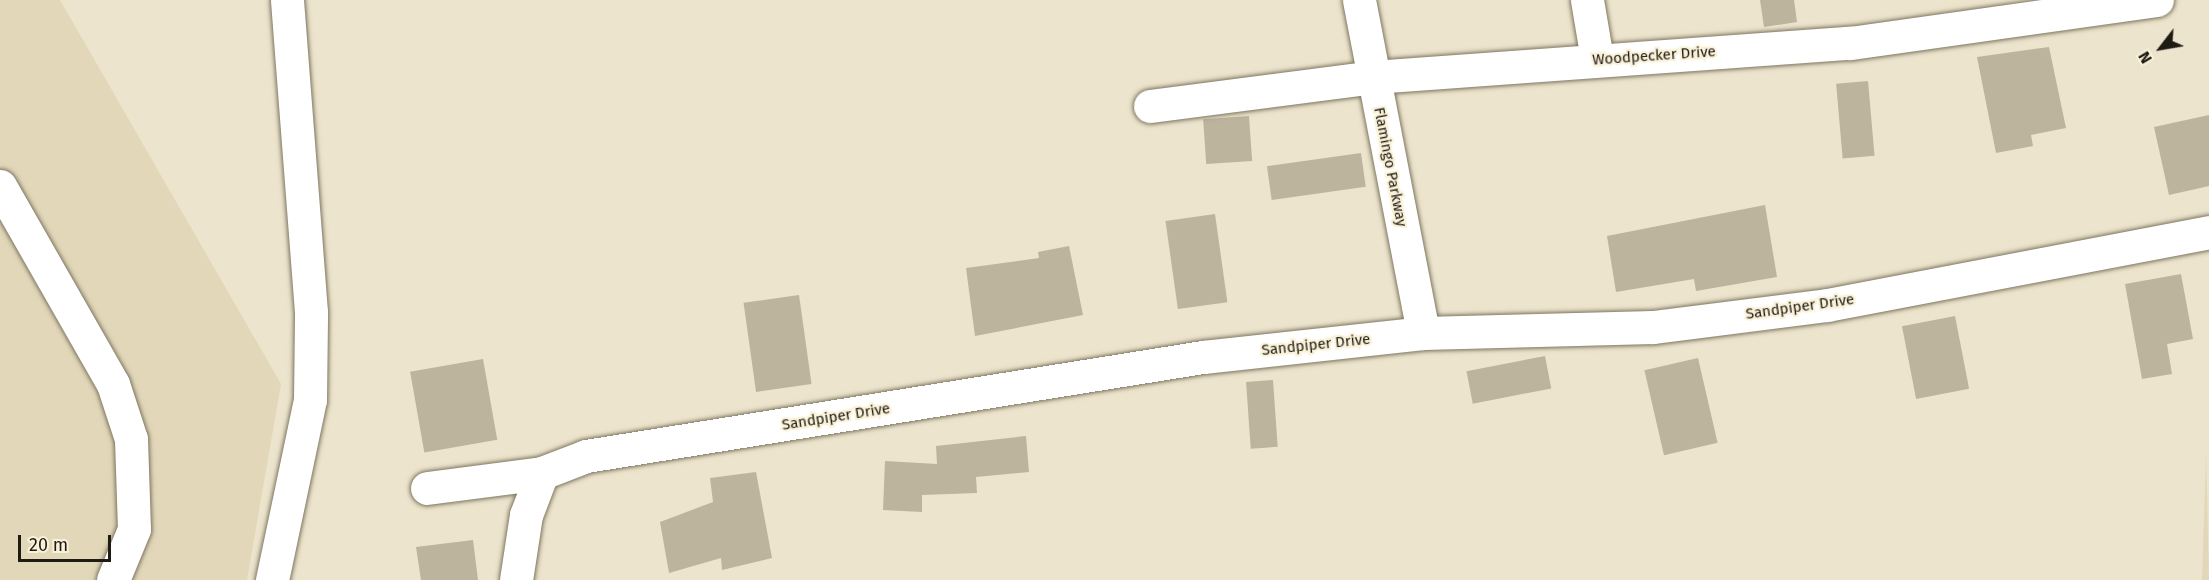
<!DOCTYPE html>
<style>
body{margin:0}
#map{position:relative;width:2209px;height:580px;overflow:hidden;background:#ece4cc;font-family:"Fira Sans",sans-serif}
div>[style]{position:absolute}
.built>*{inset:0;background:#e2d7b9}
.building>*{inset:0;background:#bcb49d;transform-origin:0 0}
.roads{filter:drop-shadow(0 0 2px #7e7661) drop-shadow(0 0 2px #7e7661)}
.minor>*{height:33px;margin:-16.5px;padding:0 16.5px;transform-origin:16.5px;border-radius:16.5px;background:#fff}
span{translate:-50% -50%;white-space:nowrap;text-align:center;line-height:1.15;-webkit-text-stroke:4.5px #faf1d9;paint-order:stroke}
.street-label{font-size:15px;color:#1e1b13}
.north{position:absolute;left:2131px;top:18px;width:60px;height:60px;-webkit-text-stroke:4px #faf1d9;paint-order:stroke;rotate:239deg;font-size:16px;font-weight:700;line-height:24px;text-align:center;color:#1e1b13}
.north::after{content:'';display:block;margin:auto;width:21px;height:27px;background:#1e1b13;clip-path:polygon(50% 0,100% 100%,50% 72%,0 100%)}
.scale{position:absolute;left:18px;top:535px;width:93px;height:27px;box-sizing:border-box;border:3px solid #1e1b13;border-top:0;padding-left:8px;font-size:18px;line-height:21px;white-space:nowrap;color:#1e1b13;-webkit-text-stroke:4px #faf1d9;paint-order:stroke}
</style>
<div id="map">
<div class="built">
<div style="clip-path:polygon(0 0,60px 0,281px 384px,247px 580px,0 580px)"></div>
<div style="clip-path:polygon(2206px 452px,2209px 580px,2202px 580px)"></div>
</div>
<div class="building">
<div style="clip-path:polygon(1760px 0,1794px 0,1797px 22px,1764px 27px)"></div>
<div style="clip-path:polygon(2049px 47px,2066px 128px,2031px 135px,2033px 146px,1996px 153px,1977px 57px)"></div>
<div style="left:1868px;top:81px;width:75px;height:32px;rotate:85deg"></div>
<div style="clip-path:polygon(2209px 115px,2209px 186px,2169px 195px,2154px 127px)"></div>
<div style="left:1249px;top:116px;width:45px;height:46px;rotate:86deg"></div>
<div style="left:1361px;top:153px;width:34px;height:95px;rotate:82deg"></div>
<div style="clip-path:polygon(1765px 205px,1777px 277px,1696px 291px,1694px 279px,1616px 292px,1607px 236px)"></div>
<div style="left:1215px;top:214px;width:89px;height:50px;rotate:82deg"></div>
<div style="clip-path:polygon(1069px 246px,1083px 315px,975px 336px,966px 268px,1039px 258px,1038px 252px)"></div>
<div style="clip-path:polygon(2181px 274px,2193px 339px,2167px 344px,2172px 374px,2142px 379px,2125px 284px)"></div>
<div style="left:799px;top:295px;width:90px;height:56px;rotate:82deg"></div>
<div style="left:1955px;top:316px;width:74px;height:54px;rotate:79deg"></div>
<div style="left:1545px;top:356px;width:33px;height:80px;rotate:79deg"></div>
<div style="left:1698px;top:358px;width:87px;height:55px;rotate:77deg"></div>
<div style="left:483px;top:359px;width:82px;height:74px;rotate:80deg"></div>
<div style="left:1273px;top:380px;width:67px;height:27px;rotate:86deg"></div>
<div style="clip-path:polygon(1026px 436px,1029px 472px,976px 477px,977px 493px,922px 495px,922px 512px,883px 510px,885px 461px,937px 464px,936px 446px)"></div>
<div style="clip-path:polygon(756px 472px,772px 558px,722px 570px,721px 558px,669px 573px,660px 522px,713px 502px,710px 478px)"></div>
<div style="clip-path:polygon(473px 540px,478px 580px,421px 580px,416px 547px)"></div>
</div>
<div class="roads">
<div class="minor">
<div style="left:1359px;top:0;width:339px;rotate:79.1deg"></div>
<div style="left:1587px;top:0;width:60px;rotate:80.4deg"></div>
<div style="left:1150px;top:106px;width:224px;rotate:-7.4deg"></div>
<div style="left:1372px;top:77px;width:479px;rotate:-4.1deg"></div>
<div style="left:1850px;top:43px;width:310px;rotate:-8deg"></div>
<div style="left:0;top:186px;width:228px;rotate:60.3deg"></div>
<div style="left:113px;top:384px;width:58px;rotate:71.9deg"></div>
<div style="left:131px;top:439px;width:90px;rotate:88.1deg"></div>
<div style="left:134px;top:529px;width:55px;rotate:112.4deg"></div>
<div style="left:427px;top:488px;width:116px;rotate:-7.4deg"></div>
<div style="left:542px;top:473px;width:47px;rotate:-21.1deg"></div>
<div style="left:586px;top:456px;width:625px;rotate:-9.12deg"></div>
<div style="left:1203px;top:357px;width:221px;rotate:-6.2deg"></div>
<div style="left:1423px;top:333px;width:230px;rotate:-1.5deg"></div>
<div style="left:1653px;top:327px;width:175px;rotate:-7.2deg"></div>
<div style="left:1827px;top:305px;width:389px;rotate:-10.8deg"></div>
<div style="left:272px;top:580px;width:184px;rotate:-78.1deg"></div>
<div style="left:310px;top:400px;width:88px;rotate:-89.3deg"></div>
<div style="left:311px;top:312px;width:313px;rotate:-94.4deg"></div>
<div style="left:516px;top:580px;width:66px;rotate:-81.3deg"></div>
<div style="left:526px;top:515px;width:45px;rotate:-69.1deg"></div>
</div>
</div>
<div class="street-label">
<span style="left:1654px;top:56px;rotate:-4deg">Woodpecker Drive</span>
<span style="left:1390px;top:167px;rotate:79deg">Flamingo Parkway</span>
<span style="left:1800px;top:307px;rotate:-8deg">Sandpiper Drive</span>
<span style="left:1316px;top:345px;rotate:-6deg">Sandpiper Drive</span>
<span style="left:836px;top:417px;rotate:-9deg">Sandpiper Drive</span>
</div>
<div class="north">N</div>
<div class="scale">20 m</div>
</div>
